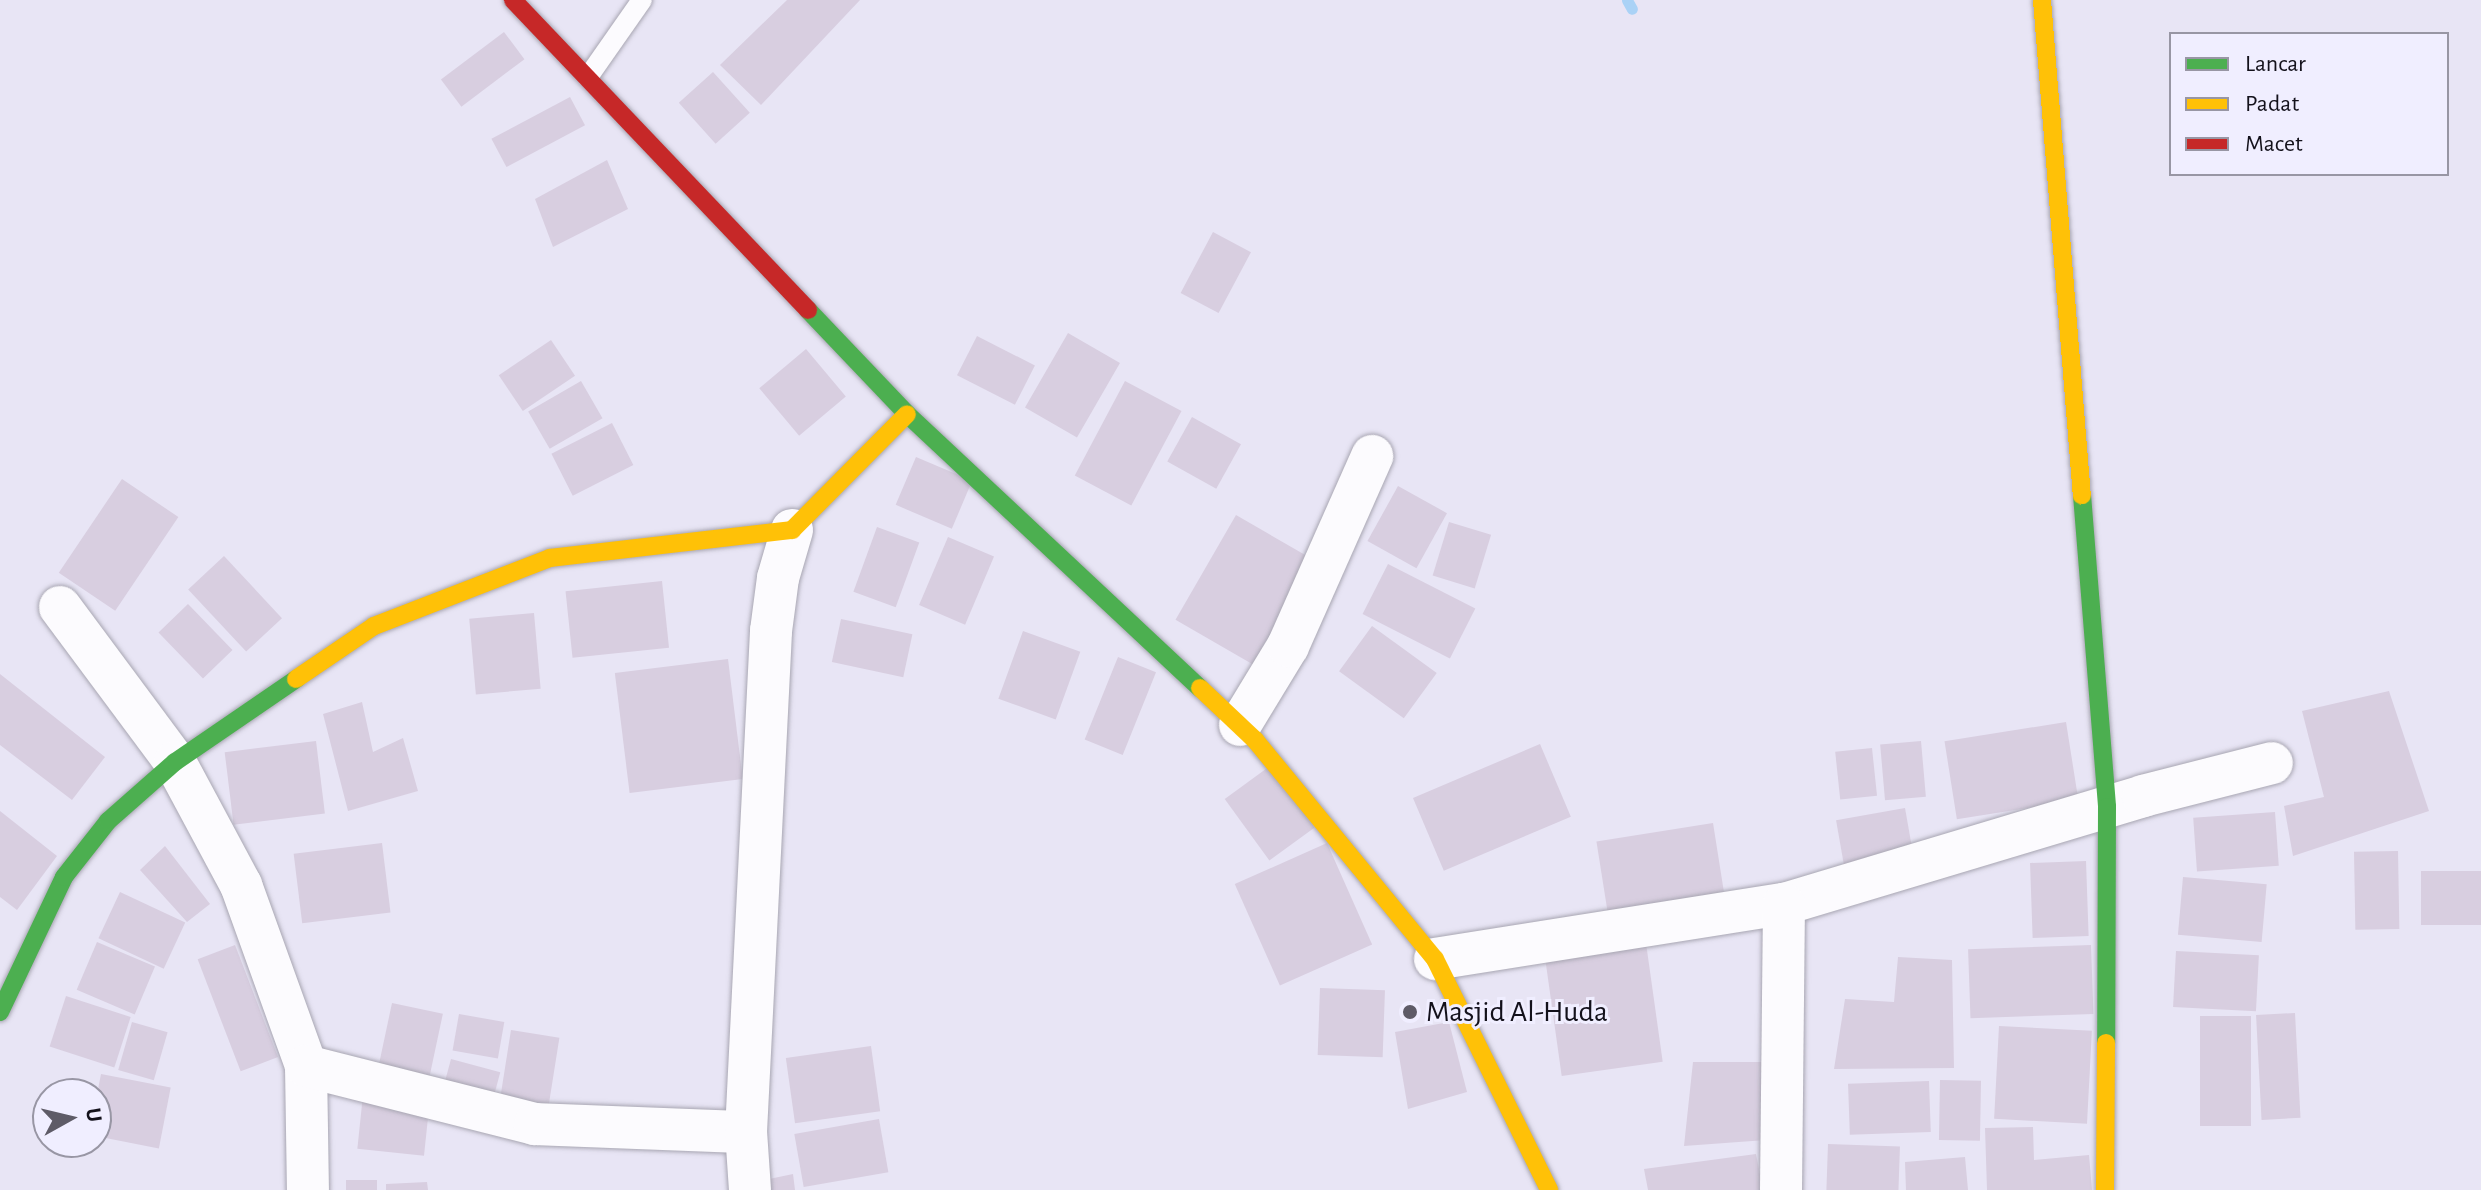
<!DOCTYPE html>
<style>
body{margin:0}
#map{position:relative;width:2481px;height:1190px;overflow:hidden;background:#e8e5f5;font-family:"Alegreya Sans",sans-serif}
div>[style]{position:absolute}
.stream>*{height:11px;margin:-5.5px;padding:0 5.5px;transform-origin:5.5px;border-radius:5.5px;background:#aad2f6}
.building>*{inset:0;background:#d8cee0;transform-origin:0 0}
.roads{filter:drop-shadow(0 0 2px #a8a6b2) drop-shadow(0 0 2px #a8a6b2)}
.lane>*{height:20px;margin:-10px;padding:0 10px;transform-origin:10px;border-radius:10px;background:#fcfbfe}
.street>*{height:42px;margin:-21px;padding:0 21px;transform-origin:21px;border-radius:21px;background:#fcfbfe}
.fast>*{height:18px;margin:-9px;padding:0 9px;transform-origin:9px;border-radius:9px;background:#4caf50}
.slow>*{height:18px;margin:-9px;padding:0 9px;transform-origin:9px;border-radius:9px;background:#ffc107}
.jam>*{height:18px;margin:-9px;padding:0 9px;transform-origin:9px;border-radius:9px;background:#c62828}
.dots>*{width:22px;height:22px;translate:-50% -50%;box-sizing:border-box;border:4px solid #f0eeff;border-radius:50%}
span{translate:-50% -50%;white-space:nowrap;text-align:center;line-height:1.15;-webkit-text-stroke:6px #f0eeff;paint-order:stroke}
.poi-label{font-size:30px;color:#13111b}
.left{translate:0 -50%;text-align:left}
.legend{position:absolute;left:2169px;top:32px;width:280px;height:144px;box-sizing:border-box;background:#f0eeff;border:2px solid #9896a4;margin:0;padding:10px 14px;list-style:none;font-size:24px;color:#13111b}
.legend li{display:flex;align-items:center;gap:16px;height:40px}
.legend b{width:40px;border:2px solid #9896a4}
.north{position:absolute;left:32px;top:1078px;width:80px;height:80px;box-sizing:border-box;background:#f0eeff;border:2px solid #9896a4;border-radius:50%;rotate:82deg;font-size:22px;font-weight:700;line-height:32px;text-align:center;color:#13111b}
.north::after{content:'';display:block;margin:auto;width:28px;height:36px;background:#5e5b67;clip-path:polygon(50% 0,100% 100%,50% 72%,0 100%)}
</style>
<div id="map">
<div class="stream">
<div style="left:1627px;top:0;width:10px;rotate:61deg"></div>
</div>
<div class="building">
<div style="clip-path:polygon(787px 0,860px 0,761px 105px,720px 65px)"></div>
<div style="left:504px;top:32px;width:34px;height:79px;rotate:53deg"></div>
<div style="left:713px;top:72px;width:55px;height:46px;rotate:48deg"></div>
<div style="left:570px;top:97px;width:32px;height:89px;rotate:62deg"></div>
<div style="clip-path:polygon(607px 160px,628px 209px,553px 247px,535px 199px)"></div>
<div style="left:1213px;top:232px;width:43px;height:69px;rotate:28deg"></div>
<div style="left:1068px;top:333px;width:60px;height:86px;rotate:30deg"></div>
<div style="left:977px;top:336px;width:65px;height:44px;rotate:27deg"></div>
<div style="left:551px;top:340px;width:43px;height:63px;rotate:56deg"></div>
<div style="left:806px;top:349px;width:62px;height:61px;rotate:50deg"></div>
<div style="left:581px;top:381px;width:43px;height:61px;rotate:60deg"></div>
<div style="left:1125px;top:381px;width:64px;height:107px;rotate:28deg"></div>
<div style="left:1192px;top:417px;width:56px;height:51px;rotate:29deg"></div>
<div style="left:612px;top:423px;width:47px;height:68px;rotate:63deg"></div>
<div style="left:916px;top:457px;width:61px;height:52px;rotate:23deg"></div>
<div style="left:122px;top:479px;width:68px;height:113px;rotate:34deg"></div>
<div style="left:1398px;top:486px;width:56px;height:63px;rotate:29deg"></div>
<div style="left:1236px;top:515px;width:89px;height:121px;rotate:30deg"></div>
<div style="left:1449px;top:522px;width:44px;height:56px;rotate:17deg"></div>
<div style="left:877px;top:527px;width:45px;height:69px;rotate:20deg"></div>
<div style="left:948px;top:537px;width:50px;height:74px;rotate:23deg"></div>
<div style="left:224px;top:556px;width:85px;height:49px;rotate:47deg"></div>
<div style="left:1388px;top:564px;width:98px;height:56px;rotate:27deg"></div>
<div style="left:662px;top:581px;width:67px;height:97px;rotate:84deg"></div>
<div style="left:188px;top:604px;width:64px;height:41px;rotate:46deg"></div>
<div style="left:534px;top:613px;width:76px;height:65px;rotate:85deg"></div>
<div style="left:841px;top:619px;width:73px;height:44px;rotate:12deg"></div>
<div style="left:1372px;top:626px;width:80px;height:56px;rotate:36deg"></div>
<div style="left:1023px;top:631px;width:61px;height:72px;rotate:20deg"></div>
<div style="left:1118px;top:657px;width:41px;height:89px;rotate:22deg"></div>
<div style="left:728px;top:659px;width:121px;height:114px;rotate:83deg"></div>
<div style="clip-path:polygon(0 674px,105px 757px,72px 800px,0 745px)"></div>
<div style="clip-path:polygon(2389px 691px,2429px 811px,2293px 856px,2284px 806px,2324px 797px,2302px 711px)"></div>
<div style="clip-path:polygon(362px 702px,373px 752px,403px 738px,418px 791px,348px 811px,323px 714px)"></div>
<div style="left:2066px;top:722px;width:79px;height:123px;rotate:81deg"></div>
<div style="left:316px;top:741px;width:73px;height:92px;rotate:83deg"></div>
<div style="left:1921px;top:741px;width:56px;height:41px;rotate:85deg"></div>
<div style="left:1540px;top:744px;width:79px;height:138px;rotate:67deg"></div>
<div style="left:1872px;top:748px;width:48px;height:37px;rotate:84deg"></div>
<div style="left:1270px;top:766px;width:76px;height:56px;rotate:54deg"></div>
<div style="left:1905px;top:808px;width:50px;height:70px;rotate:80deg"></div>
<div style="clip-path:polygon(0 811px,57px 856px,17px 910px,0 897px)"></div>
<div style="left:2275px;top:812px;width:54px;height:82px;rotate:86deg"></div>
<div style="left:1713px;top:823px;width:81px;height:118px;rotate:81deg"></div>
<div style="left:382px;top:843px;width:70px;height:89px;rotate:83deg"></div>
<div style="left:1327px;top:843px;width:111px;height:101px;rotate:66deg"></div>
<div style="clip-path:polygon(165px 846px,210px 904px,187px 922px,140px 870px)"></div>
<div style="left:2398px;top:851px;width:78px;height:44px;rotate:89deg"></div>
<div style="left:2086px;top:861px;width:75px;height:56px;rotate:88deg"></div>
<div style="left:2481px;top:871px;width:54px;height:60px;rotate:90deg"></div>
<div style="left:2183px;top:877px;width:84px;height:58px;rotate:5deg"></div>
<div style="left:120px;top:892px;width:72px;height:51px;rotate:25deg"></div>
<div style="left:97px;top:942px;width:63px;height:52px;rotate:23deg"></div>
<div style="left:1646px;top:943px;width:120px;height:102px;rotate:82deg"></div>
<div style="left:235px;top:945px;width:120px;height:40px;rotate:69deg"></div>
<div style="left:2091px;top:945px;width:69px;height:123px;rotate:88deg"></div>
<div style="left:2176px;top:951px;width:83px;height:56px;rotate:3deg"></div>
<div style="clip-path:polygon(1898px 957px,1952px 960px,1954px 1068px,1834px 1069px,1845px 999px,1894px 1002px)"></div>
<div style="left:1320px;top:988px;width:65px;height:67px;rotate:2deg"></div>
<div style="left:66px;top:996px;width:68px;height:53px;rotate:18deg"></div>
<div style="left:392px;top:1003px;width:52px;height:68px;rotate:12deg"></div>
<div style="left:2295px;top:1013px;width:105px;height:39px;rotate:87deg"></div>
<div style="left:459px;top:1014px;width:46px;height:37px;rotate:10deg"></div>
<div style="left:2200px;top:1016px;width:51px;height:110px"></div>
<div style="left:132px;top:1022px;width:37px;height:50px;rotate:16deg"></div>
<div style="clip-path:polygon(1449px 1022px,1467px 1092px,1408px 1109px,1395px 1032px)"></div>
<div style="left:1999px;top:1026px;width:93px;height:93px;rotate:3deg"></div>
<div style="left:511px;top:1030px;width:49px;height:70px;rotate:9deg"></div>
<div style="left:871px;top:1046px;width:66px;height:86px;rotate:82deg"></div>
<div style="left:451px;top:1059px;width:51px;height:29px;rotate:15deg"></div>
<div style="clip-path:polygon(1693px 1062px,1765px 1062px,1766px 1140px,1684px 1146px)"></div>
<div style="left:101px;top:1074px;width:71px;height:62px;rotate:11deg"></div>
<div style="left:1940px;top:1080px;width:41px;height:60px;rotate:1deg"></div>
<div style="left:1929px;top:1081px;width:51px;height:81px;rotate:88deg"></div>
<div style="left:363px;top:1095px;width:67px;height:54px;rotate:6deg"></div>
<div style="left:879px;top:1119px;width:54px;height:86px;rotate:80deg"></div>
<div style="clip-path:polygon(2033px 1127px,2034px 1160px,2089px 1155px,2092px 1190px,1987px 1190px,1985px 1128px)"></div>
<div style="left:1828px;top:1144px;width:72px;height:46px;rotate:2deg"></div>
<div style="clip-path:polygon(1756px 1154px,1763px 1190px,1648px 1190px,1644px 1169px)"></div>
<div style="clip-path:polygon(1965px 1157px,1968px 1190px,1906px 1190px,1905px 1162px)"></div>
<div style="clip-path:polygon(793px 1174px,795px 1190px,760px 1190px,759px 1181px)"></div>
<div style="left:346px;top:1180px;width:31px;height:10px"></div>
<div style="clip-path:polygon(427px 1182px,428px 1190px,386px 1190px,386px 1184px)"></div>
</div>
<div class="roads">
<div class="lane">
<div style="left:588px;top:77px;width:94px;rotate:-55deg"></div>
</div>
<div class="street">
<div style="left:60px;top:607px;width:193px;rotate:53.4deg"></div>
<div style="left:175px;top:762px;width:140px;rotate:61.8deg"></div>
<div style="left:241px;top:885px;width:192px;rotate:70.2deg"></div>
<div style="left:306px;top:1066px;width:124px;rotate:89.1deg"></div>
<div style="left:1240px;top:725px;width:92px;rotate:-58.7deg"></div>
<div style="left:1288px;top:646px;width:208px;rotate:-66.1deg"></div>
<div style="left:1435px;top:959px;width:353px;rotate:-9deg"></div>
<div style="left:1784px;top:904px;width:375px;rotate:-16.7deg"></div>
<div style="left:2143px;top:796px;width:133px;rotate:-14.3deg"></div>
<div style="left:306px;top:1066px;width:236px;rotate:14.2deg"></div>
<div style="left:535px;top:1124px;width:211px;rotate:2.2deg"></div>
<div style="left:750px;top:1190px;width:58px;rotate:-93.9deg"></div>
<div style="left:746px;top:1132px;width:502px;rotate:-87.14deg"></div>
<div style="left:771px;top:631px;width:53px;rotate:-82.5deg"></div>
<div style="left:778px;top:578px;width:50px;rotate:-73.7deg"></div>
<div style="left:1781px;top:1190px;width:286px;rotate:-89.4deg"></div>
</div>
<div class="fast">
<div style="left:808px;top:310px;width:144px;rotate:46.4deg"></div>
<div style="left:907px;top:414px;width:401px;rotate:43.1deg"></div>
<div style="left:2082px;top:495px;width:313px;rotate:85.4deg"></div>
<div style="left:2107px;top:807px;width:236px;rotate:90.2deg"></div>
<div style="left:0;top:1012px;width:149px;rotate:-64.6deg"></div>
<div style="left:64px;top:877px;width:71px;rotate:-51.8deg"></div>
<div style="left:108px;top:821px;width:89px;rotate:-41.4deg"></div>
<div style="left:175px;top:762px;width:147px;rotate:-34.4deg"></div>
</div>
<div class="slow">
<div style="left:2042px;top:0;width:497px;rotate:85.4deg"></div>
<div style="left:296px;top:679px;width:94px;rotate:-34.2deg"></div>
<div style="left:374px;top:626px;width:189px;rotate:-21.1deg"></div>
<div style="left:550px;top:558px;width:244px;rotate:-6.6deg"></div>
<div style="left:792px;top:530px;width:163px;rotate:-45.2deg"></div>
<div style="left:1200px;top:688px;width:76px;rotate:43.4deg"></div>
<div style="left:1255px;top:740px;width:283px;rotate:50.6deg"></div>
<div style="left:1435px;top:959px;width:258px;rotate:63.7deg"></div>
<div style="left:2105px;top:1190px;width:147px;rotate:-89.6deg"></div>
</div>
<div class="jam">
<div style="left:513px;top:0;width:428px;rotate:46.4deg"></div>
</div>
</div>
<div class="dots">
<div style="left:1410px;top:1012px;background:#5e5b67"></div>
</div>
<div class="poi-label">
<span class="left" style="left:1426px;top:1012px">Masjid Al-Huda</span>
</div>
<ul class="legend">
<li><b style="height:10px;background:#4caf50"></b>Lancar</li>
<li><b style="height:10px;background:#ffc107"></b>Padat</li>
<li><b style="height:10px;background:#c62828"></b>Macet</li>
</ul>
<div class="north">U</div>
</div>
